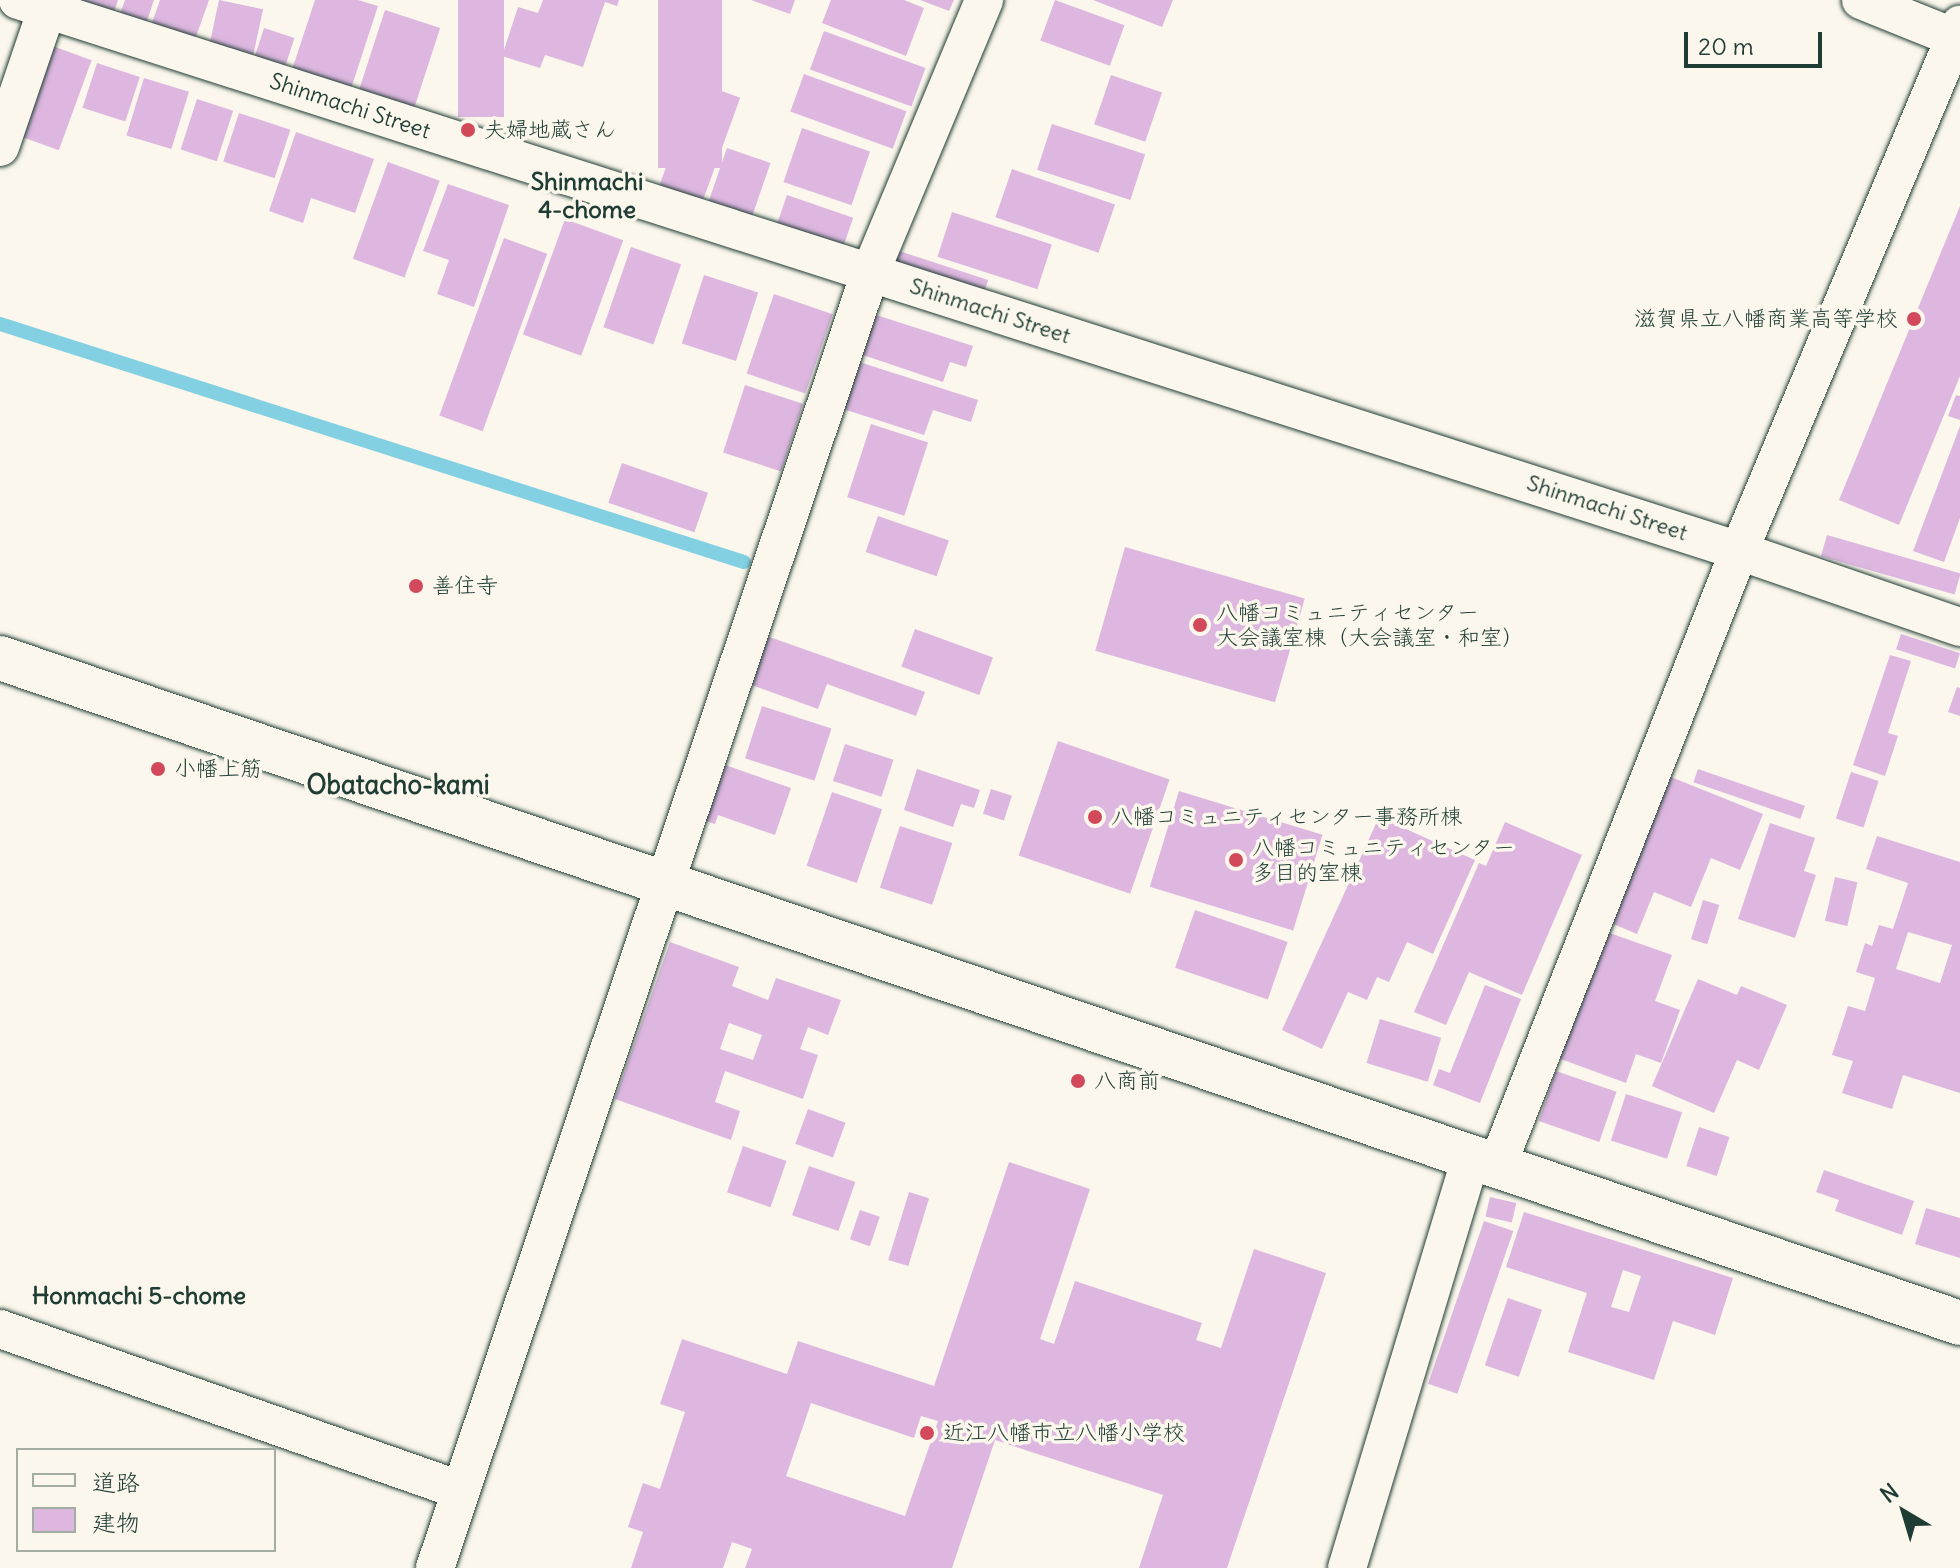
<!DOCTYPE html>
<meta charset="utf-8">
<style>
body{margin:0}
#map{position:relative;width:1960px;height:1568px;overflow:hidden;background:#fbf7ec;font-family:Delius,"Klee One",sans-serif}
div>[style]{position:absolute}
.stream>*{height:14px;margin:-7px;padding:0 7px;transform-origin:7px;border-radius:7px;background:#84d0e3}
.building>*{inset:0;background:#ddb7e0;transform-origin:0 0}
.roads{filter:drop-shadow(0 0 2px #1f3d34) drop-shadow(0 0 2px #1f3d34)}
.street>*{height:38px;margin:-19px;padding:0 19px;transform-origin:19px;border-radius:19px;background:#fbf7ec}
.secondary>*{height:44px;margin:-22px;padding:0 22px;transform-origin:22px;border-radius:22px;background:#fbf7ec}
.dots>*{width:22px;height:22px;translate:-50% -50%;box-sizing:border-box;border:4px solid #fbf7ec;border-radius:50%}
span{translate:-50% -50%;white-space:nowrap;text-align:center;line-height:1.15;-webkit-text-stroke:7px #fbf7ec;paint-order:stroke}
.street-label{font-size:22px;color:#1f3d34}
.poi-label{font-size:22px;color:#1f3d34}
.left{translate:0 -50%;text-align:left}
.right{translate:-100% -50%;text-align:right}
.neighbourhood-label{font-size:24px;color:#1f3d34;font-weight:700}
.quarter-label{font-size:26px;color:#1f3d34;font-weight:700}
.legend{position:absolute;left:16px;top:1448px;width:260px;height:104px;box-sizing:border-box;background:#fbf7ec;border:2px solid #a3ada2;margin:0;padding:10px 14px;list-style:none;font-size:24px;color:#1f3d34}
.legend li{display:flex;align-items:center;gap:16px;height:40px}
.legend b{width:40px;border:2px solid #a3ada2}
.north{position:absolute;left:1864px;top:1472px;width:80px;height:80px;-webkit-text-stroke:6px #fbf7ec;paint-order:stroke;rotate:322deg;font-size:22px;font-weight:700;line-height:32px;text-align:center;color:#1f3d34}
.north::after{content:'';display:block;margin:auto;width:28px;height:36px;background:#1f3d34;clip-path:polygon(50% 0,100% 100%,50% 72%,0 100%)}
.scale{position:absolute;left:1684px;top:32px;width:138px;height:36px;box-sizing:border-box;border:4px solid #1f3d34;border-top:0;padding-left:10px;font-size:24px;line-height:28px;white-space:nowrap;color:#1f3d34;-webkit-text-stroke:6px #fbf7ec;paint-order:stroke}
</style>
<div id="map">
<div class="stream">
<div style="left:0;top:324px;width:781px;rotate:17.74deg"></div>
</div>
<div class="building">
<div style="clip-path:polygon(57px 0,118px 0,111px 22px)"></div>
<div style="clip-path:polygon(125px 0,154px 0,143px 33px,116px 25px)"></div>
<div style="clip-path:polygon(160px 0,209px 0,191px 51px,147px 37px)"></div>
<div style="left:219px;top:0;width:45px;height:58px;rotate:12deg"></div>
<div style="clip-path:polygon(315px 0,358px 0,378px 6px,346px 104px,287px 85px)"></div>
<div style="left:458px;top:0;width:46px;height:117px"></div>
<div style="clip-path:polygon(543px 0,619px 0,617px 6px,605px 2px,583px 67px,545px 55px,540px 68px,502px 56px,518px 7px,538px 13px)"></div>
<div style="left:658px;top:0;width:64px;height:168px"></div>
<div style="clip-path:polygon(751px 0,795px 0,790px 14px)"></div>
<div style="clip-path:polygon(831px 0,904px 0,924px 8px,906px 56px,822px 23px)"></div>
<div style="clip-path:polygon(920px 0,954px 0,949px 11px)"></div>
<div style="left:1055px;top:0;width:74px;height:43px;rotate:20deg"></div>
<div style="clip-path:polygon(1093px 0,1173px 0,1162px 27px)"></div>
<div style="left:385px;top:10px;width:58px;height:98px;rotate:18deg"></div>
<div style="left:264px;top:28px;width:32px;height:46px;rotate:18deg"></div>
<div style="left:824px;top:31px;width:108px;height:41px;rotate:20deg"></div>
<div style="left:39px;top:41px;width:56px;height:96px;rotate:20deg"></div>
<div style="left:97px;top:63px;width:45px;height:47px;rotate:18deg"></div>
<div style="left:804px;top:74px;width:109px;height:40px;rotate:20deg"></div>
<div style="left:1111px;top:75px;width:54px;height:52px;rotate:19deg"></div>
<div style="left:144px;top:78px;width:47px;height:60px;rotate:17deg"></div>
<div style="left:697px;top:82px;width:46px;height:130px;rotate:20deg"></div>
<div style="left:197px;top:99px;width:38px;height:53px;rotate:18deg"></div>
<div style="left:239px;top:113px;width:54px;height:51px;rotate:18deg"></div>
<div style="left:1052px;top:124px;width:98px;height:48px;rotate:18deg"></div>
<div style="left:802px;top:128px;width:72px;height:57px;rotate:19deg"></div>
<div style="clip-path:polygon(296px 132px,374px 159px,355px 213px,311px 198px,303px 223px,269px 211px)"></div>
<div style="left:727px;top:148px;width:46px;height:56px;rotate:19deg"></div>
<div style="left:388px;top:162px;width:55px;height:103px;rotate:20deg"></div>
<div style="left:1012px;top:169px;width:109px;height:51px;rotate:19deg"></div>
<div style="clip-path:polygon(448px 184px,509px 205px,474px 307px,437px 294px,449px 260px,423px 251px)"></div>
<div style="left:787px;top:195px;width:70px;height:53px;rotate:19deg"></div>
<div style="clip-path:polygon(1960px 206px,1960px 376px,1899px 525px,1839px 500px)"></div>
<div style="left:952px;top:212px;width:105px;height:47px;rotate:18deg"></div>
<div style="left:565px;top:219px;width:62px;height:123px;rotate:20deg"></div>
<div style="left:504px;top:238px;width:46px;height:189px;rotate:20deg"></div>
<div style="left:631px;top:247px;width:53px;height:85px;rotate:19deg"></div>
<div style="left:893px;top:249px;width:100px;height:43px;rotate:18deg"></div>
<div style="left:704px;top:275px;width:57px;height:72px;rotate:18deg"></div>
<div style="left:774px;top:294px;width:62px;height:84px;rotate:19deg"></div>
<div style="clip-path:polygon(870px 313px,973px 346px,966px 367px,950px 362px,943px 382px,857px 353px)"></div>
<div style="clip-path:polygon(853px 360px,978px 400px,971px 422px,933px 410px,924px 435px,837px 407px)"></div>
<div style="left:745px;top:385px;width:61px;height:71px;rotate:18deg"></div>
<div style="clip-path:polygon(1956px 395px,1960px 396px,1960px 420px,1948px 416px)"></div>
<div style="left:871px;top:424px;width:60px;height:77px;rotate:18deg"></div>
<div style="clip-path:polygon(1960px 426px,1960px 518px,1944px 562px,1913px 551px)"></div>
<div style="left:622px;top:463px;width:91px;height:42px;rotate:19deg"></div>
<div style="left:878px;top:516px;width:75px;height:38px;rotate:19deg"></div>
<div style="left:1827px;top:535px;width:139px;height:22px;rotate:16deg"></div>
<div style="left:1125px;top:547px;width:187px;height:108px;rotate:16deg"></div>
<div style="left:915px;top:629px;width:83px;height:40px;rotate:20deg"></div>
<div style="left:1901px;top:634px;width:62px;height:16px;rotate:18deg"></div>
<div style="clip-path:polygon(764px 635px,925px 692px,916px 716px,827px 684px,818px 709px,746px 683px)"></div>
<div style="clip-path:polygon(1890px 655px,1911px 661px,1888px 733px,1898px 736px,1885px 776px,1853px 765px)"></div>
<div style="clip-path:polygon(1957px 687px,1960px 688px,1960px 716px,1948px 712px)"></div>
<div style="left:762px;top:706px;width:73px;height:55px;rotate:18deg"></div>
<div style="left:1058px;top:741px;width:118px;height:121px;rotate:19deg"></div>
<div style="left:845px;top:744px;width:51px;height:39px;rotate:18deg"></div>
<div style="clip-path:polygon(725px 765px,791px 788px,775px 835px,718px 815px,715px 824px,705px 821px)"></div>
<div style="clip-path:polygon(917px 769px,980px 790px,974px 808px,961px 804px,953px 827px,904px 810px)"></div>
<div style="left:1698px;top:769px;width:113px;height:14px;rotate:19deg"></div>
<div style="left:1851px;top:772px;width:29px;height:49px;rotate:18deg"></div>
<div style="clip-path:polygon(1666px 775px,1763px 814px,1740px 870px,1711px 858px,1691px 907px,1654px 892px,1637px 934px,1606px 921px)"></div>
<div style="left:991px;top:789px;width:22px;height:26px;rotate:18deg"></div>
<div style="left:1179px;top:791px;width:150px;height:100px;rotate:17deg"></div>
<div style="left:832px;top:792px;width:53px;height:78px;rotate:19deg"></div>
<div style="clip-path:polygon(1379px 817px,1475px 860px,1433px 954px,1407px 942px,1389px 982px,1377px 977px,1367px 1000px,1348px 992px,1322px 1049px,1282px 1030px)"></div>
<div style="clip-path:polygon(1505px 822px,1582px 855px,1522px 995px,1469px 972px,1446px 1025px,1414px 1012px,1479px 863px,1486px 866px)"></div>
<div style="clip-path:polygon(1770px 823px,1815px 838px,1804px 871px,1816px 875px,1795px 938px,1738px 919px)"></div>
<div style="left:900px;top:826px;width:55px;height:65px;rotate:18deg"></div>
<div style="clip-path:polygon(evenodd,1877px 836px,1960px 862px,1960px 1093px,1903px 1075px,1892px 1109px,1842px 1093px,1853px 1061px,1832px 1055px,1848px 1006px,1865px 1011px,1875px 978px,1856px 972px,1865px 943px,1872px 946px,1879px 925px,1893px 929px,1908px 883px,1866px 869px,1877px 836px,1908px 932px,1952px 945px,1940px 983px,1896px 969px,1908px 932px)"></div>
<div style="left:1835px;top:877px;width:23px;height:45px;rotate:13deg"></div>
<div style="left:1703px;top:900px;width:17px;height:41px;rotate:17deg"></div>
<div style="left:1195px;top:910px;width:98px;height:61px;rotate:19deg"></div>
<div style="clip-path:polygon(1604px 931px,1672px 955px,1655px 1001px,1680px 1010px,1661px 1063px,1636px 1054px,1626px 1083px,1558px 1058px)"></div>
<div style="clip-path:polygon(evenodd,670px 942px,739px 967px,732px 986px,768px 1000px,776px 978px,841px 1000px,828px 1035px,808px 1027px,800px 1049px,818px 1055px,803px 1099px,725px 1071px,715px 1102px,740px 1111px,731px 1140px,615px 1099px,670px 942px,729px 1023px,762px 1035px,753px 1060px,720px 1049px,729px 1023px)"></div>
<div style="clip-path:polygon(1698px 979px,1737px 995px,1741px 986px,1787px 1005px,1759px 1070px,1737px 1060px,1714px 1113px,1652px 1086px)"></div>
<div style="clip-path:polygon(1485px 985px,1521px 999px,1480px 1103px,1433px 1085px,1439px 1069px,1450px 1073px)"></div>
<div style="left:1380px;top:1019px;width:64px;height:46px;rotate:17deg"></div>
<div style="left:1556px;top:1071px;width:64px;height:53px;rotate:19deg"></div>
<div style="left:1626px;top:1094px;width:59px;height:49px;rotate:18deg"></div>
<div style="left:808px;top:1109px;width:40px;height:37px;rotate:20deg"></div>
<div style="left:1699px;top:1127px;width:32px;height:41px;rotate:18deg"></div>
<div style="left:743px;top:1146px;width:46px;height:49px;rotate:19deg"></div>
<div style="clip-path:polygon(evenodd,1009px 1162px,1090px 1189px,1040px 1339px,1054px 1344px,1075px 1281px,1202px 1323px,1196px 1340px,1221px 1348px,1254px 1249px,1326px 1273px,1227px 1568px,1139px 1568px,1163px 1495px,995px 1440px,952px 1568px,745px 1568px,752px 1549px,732px 1542px,723px 1568px,631px 1568px,643px 1532px,628px 1527px,643px 1483px,660px 1489px,685px 1412px,660px 1404px,682px 1339px,787px 1374px,798px 1341px,934px 1386px,1009px 1162px,811px 1403px,914px 1438px,921px 1416px,938px 1421px,905px 1516px,786px 1476px,811px 1403px)"></div>
<div style="left:809px;top:1166px;width:49px;height:52px;rotate:19deg"></div>
<div style="clip-path:polygon(1824px 1170px,1914px 1201px,1902px 1235px,1835px 1211px,1839px 1200px,1816px 1192px)"></div>
<div style="left:909px;top:1192px;width:21px;height:71px;rotate:17deg"></div>
<div style="left:1490px;top:1197px;width:27px;height:20px;rotate:13deg"></div>
<div style="clip-path:polygon(1926px 1208px,1960px 1218px,1960px 1258px,1915px 1244px)"></div>
<div style="left:860px;top:1210px;width:21px;height:31px;rotate:19deg"></div>
<div style="clip-path:polygon(evenodd,1524px 1212px,1733px 1278px,1715px 1335px,1673px 1321px,1654px 1380px,1568px 1352px,1587px 1293px,1506px 1267px,1524px 1212px,1623px 1270px,1641px 1276px,1629px 1312px,1611px 1307px,1623px 1270px)"></div>
<div style="left:1484px;top:1221px;width:31px;height:172px;rotate:19deg"></div>
<div style="left:1508px;top:1298px;width:36px;height:71px;rotate:19deg"></div>
</div>
<div class="roads">
<div class="street">
<div style="left:18px;top:0;width:1807px;rotate:17.75deg"></div>
<div style="left:1739px;top:551px;width:234px;rotate:19deg"></div>
<div style="left:1861px;top:0;width:101px;rotate:22deg"></div>
<div style="left:0;top:147px;width:155px;rotate:-71.2deg"></div>
<div style="left:1497px;top:1166px;width:661px;rotate:-68.52deg"></div>
<div style="left:1739px;top:551px;width:571px;rotate:-67.21deg"></div>
<div style="left:0;top:1329px;width:488px;rotate:19.3deg"></div>
<div style="left:435px;top:1568px;width:1366px;rotate:-71.43deg"></div>
<div style="left:870px;top:273px;width:296px;rotate:-67.3deg"></div>
<div style="left:1347px;top:1568px;width:429px;rotate:-73.2deg"></div>
</div>
<div class="secondary">
<div style="left:0;top:658px;width:2070px;rotate:18.74deg"></div>
</div>
</div>
<div class="dots">
<div style="left:468px;top:130px;background:#d1495b"></div>
<div style="left:1914px;top:319px;background:#d1495b"></div>
<div style="left:416px;top:586px;background:#d1495b"></div>
<div style="left:1200px;top:625px;background:#d1495b"></div>
<div style="left:158px;top:769px;background:#d1495b"></div>
<div style="left:1095px;top:817px;background:#d1495b"></div>
<div style="left:1236px;top:860px;background:#d1495b"></div>
<div style="left:1078px;top:1081px;background:#d1495b"></div>
<div style="left:927px;top:1433px;background:#d1495b"></div>
</div>
<div class="street-label">
<span style="left:350px;top:106px;rotate:18deg">Shinmachi Street</span>
<span style="left:990px;top:311px;rotate:18deg">Shinmachi Street</span>
<span style="left:1607px;top:508px;rotate:18deg">Shinmachi Street</span>
</div>
<div class="poi-label">
<span class="left" style="left:484px;top:130px">夫婦地蔵さん</span>
<span class="right" style="left:1898px;top:319px">滋賀県立八幡商業高等学校</span>
<span class="left" style="left:432px;top:586px">善住寺</span>
<span class="left" style="left:1216px;top:625px">八幡コミュニティセンター<br>大会議室棟（大会議室・和室）</span>
<span class="left" style="left:174px;top:769px">小幡上筋</span>
<span class="left" style="left:1111px;top:817px">八幡コミュニティセンター事務所棟</span>
<span class="left" style="left:1252px;top:860px">八幡コミュニティセンター<br>多目的室棟</span>
<span class="left" style="left:1094px;top:1081px">八商前</span>
<span class="left" style="left:943px;top:1433px">近江八幡市立八幡小学校</span>
</div>
<div class="neighbourhood-label">
<span style="left:587px;top:196px">Shinmachi<br>4-chome</span>
<span style="left:139px;top:1296px">Honmachi 5-chome</span>
</div>
<div class="quarter-label">
<span style="left:398px;top:785px">Obatacho-kami</span>
</div>
<ul class="legend">
<li><b style="height:10px;background:#fbf7ec"></b>道路</li>
<li><b style="height:22px;background:#ddb7e0"></b>建物</li>
</ul>
<div class="north">N</div>
<div class="scale">20 m</div>
</div>
